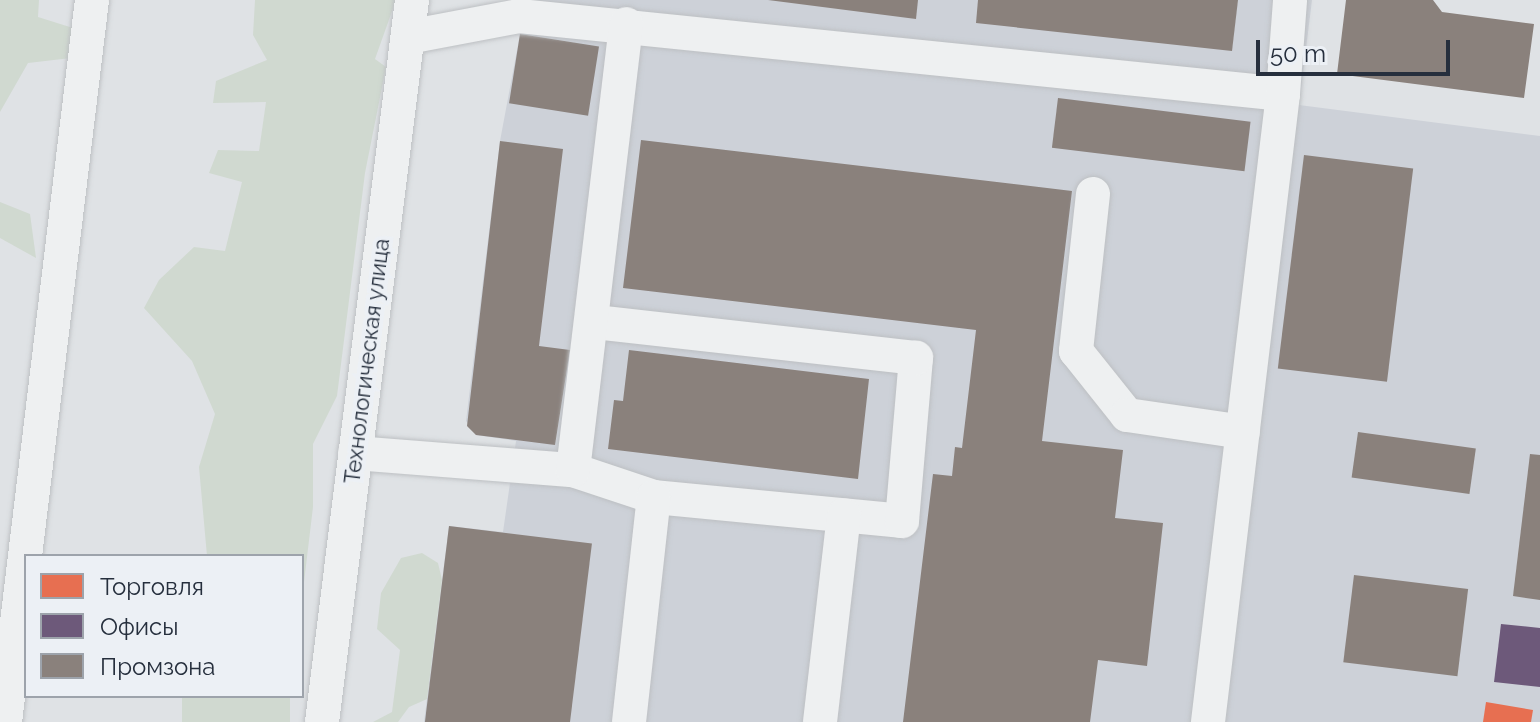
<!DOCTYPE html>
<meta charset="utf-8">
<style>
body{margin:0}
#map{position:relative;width:1540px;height:722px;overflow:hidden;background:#dfe2e5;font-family:Raleway,sans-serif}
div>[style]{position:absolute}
.built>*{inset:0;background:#cdd1d8}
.green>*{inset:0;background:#d0d9d0;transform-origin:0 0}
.shops>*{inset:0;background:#e76f51}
.offices>*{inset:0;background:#6d597a}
.industry>*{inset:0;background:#8a817c;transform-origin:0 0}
.roads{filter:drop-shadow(0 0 2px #bdc0c3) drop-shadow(0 0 2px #bdc0c3)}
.minor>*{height:34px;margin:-17px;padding:0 17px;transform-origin:17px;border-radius:17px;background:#eef0f1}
span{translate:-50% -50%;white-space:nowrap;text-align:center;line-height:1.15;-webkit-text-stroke:8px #ecf0f5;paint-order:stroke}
.street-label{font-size:22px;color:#262f3d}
.legend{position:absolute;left:24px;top:554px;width:280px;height:144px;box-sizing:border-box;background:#ecf0f5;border:2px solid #9da3ab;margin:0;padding:10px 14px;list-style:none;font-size:24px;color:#262f3d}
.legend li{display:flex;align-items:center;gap:16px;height:40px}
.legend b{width:40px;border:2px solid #9da3ab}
.scale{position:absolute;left:1256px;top:40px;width:194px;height:36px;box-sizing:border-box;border:4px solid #262f3d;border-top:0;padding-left:10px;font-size:24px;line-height:28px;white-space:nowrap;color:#262f3d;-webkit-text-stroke:6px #ecf0f5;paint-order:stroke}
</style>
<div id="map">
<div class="built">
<div style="clip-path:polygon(519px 0,1312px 0,1299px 105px,1540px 136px,1540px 722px,424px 722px,449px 526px,503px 532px,516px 441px,476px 435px,466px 421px,500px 141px,520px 34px)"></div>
</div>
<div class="green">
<div style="clip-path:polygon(0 0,39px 0,38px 17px,73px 28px,71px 58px,28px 63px,0 112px)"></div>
<div style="clip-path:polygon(255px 0,396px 0,375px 59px,386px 67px,365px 173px,337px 396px,313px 444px,313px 507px,302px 599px,302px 556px,207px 556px,199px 467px,215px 414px,192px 361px,144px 308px,159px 280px,194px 247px,225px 251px,242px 182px,209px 173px,218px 150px,259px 151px,266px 102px,213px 103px,216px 81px,267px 60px,253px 35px)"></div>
<div style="clip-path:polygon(0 202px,30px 214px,36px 258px,0 238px)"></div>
<div style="clip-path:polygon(422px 553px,438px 563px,442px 580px,427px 699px,409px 707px,398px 722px,373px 722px,392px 712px,400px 650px,377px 629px,381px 593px,401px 558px)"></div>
<div style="left:182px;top:696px;width:108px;height:26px"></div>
</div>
<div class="shops">
<div style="clip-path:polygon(1486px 702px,1533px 710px,1531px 722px,1483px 722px)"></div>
</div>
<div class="offices">
<div style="clip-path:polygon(1501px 624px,1540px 628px,1540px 687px,1494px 682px)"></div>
</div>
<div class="industry">
<div style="clip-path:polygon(768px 0,918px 0,916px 19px)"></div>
<div style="clip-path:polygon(978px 0,1238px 0,1232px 51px,976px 23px)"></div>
<div style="clip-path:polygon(1346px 0,1433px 0,1442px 12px,1534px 24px,1524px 98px,1337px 74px)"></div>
<div style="left:520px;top:34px;width:80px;height:70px;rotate:9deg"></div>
<div style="left:1058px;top:98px;width:194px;height:50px;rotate:7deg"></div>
<div style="clip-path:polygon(641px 140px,1072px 191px,1042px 441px,1123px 450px,1115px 518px,1163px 523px,1147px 666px,1098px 660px,1090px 722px,903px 722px,933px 474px,952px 476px,955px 447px,962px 448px,976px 330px,623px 288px)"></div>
<div style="clip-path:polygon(500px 141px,563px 149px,539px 346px,570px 350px,555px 445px,476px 435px,467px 426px)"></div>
<div style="left:1304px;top:155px;width:110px;height:215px;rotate:7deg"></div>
<div style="clip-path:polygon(629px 350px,869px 379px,858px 479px,608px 449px,614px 400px,623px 401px)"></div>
<div style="left:1358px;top:432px;width:119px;height:46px;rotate:8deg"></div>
<div style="clip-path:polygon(1530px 454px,1540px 455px,1540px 600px,1513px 596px)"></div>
<div style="left:449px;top:526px;width:144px;height:198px;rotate:7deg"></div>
<div style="left:1354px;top:575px;width:115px;height:88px;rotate:7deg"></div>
</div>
<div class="roads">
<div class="minor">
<div style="left:408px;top:37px;width:113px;rotate:-10.7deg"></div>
<div style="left:519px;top:16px;width:768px;rotate:5.83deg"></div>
<div style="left:1093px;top:194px;width:158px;rotate:96.2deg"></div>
<div style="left:1076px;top:351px;width:82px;rotate:51.4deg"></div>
<div style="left:1127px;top:415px;width:117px;rotate:8.3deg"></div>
<div style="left:355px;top:453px;width:219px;rotate:4.5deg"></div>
<div style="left:573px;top:470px;width:85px;rotate:18.4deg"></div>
<div style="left:654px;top:497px;width:249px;rotate:5.5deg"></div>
<div style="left:902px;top:521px;width:164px;rotate:-85.1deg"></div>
<div style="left:916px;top:358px;width:324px;rotate:-173.6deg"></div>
<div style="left:573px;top:470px;width:449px;rotate:-83.2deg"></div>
<div style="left:5px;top:722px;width:727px;rotate:-83.13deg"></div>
<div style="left:322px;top:722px;width:728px;rotate:-82.89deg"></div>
<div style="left:629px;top:722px;width:226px;rotate:-83.7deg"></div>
<div style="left:820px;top:722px;width:208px;rotate:-83.4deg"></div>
<div style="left:1208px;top:722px;width:632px;rotate:-83.19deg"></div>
<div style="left:1283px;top:94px;width:94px;rotate:-85.7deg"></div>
</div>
</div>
<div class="street-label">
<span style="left:367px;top:361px;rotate:-83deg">Технологическая улица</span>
</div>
<ul class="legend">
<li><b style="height:22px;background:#e76f51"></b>Торговля</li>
<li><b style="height:22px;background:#6d597a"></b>Офисы</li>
<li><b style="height:22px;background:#8a817c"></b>Промзона</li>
</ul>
<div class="scale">50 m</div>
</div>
